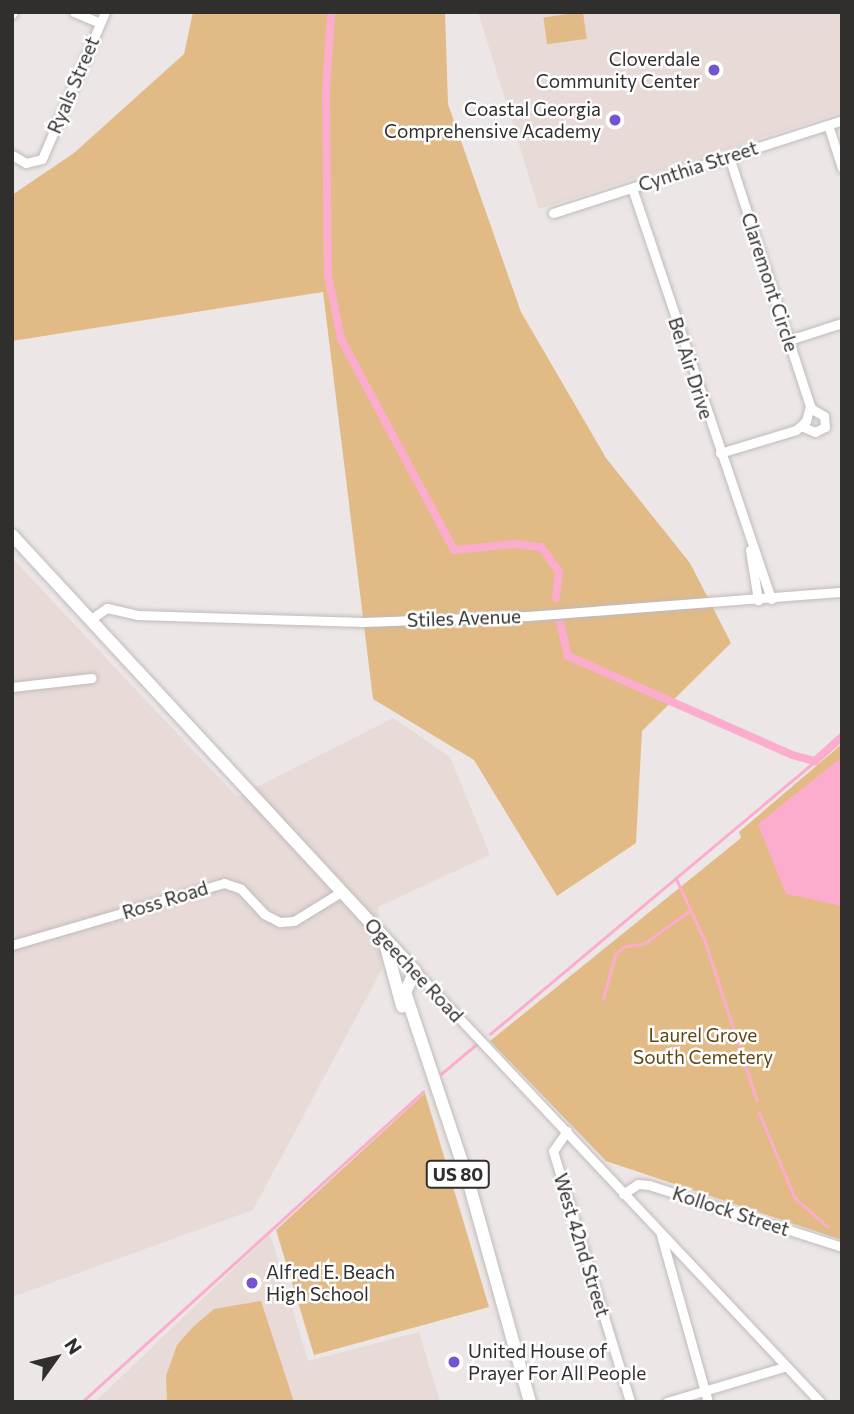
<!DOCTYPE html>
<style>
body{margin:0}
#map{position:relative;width:854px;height:1414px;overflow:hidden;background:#ece7e6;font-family:Commissioner,sans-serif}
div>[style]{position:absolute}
.built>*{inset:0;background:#e7dad7}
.green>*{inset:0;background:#e2ba85;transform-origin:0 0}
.water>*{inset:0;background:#fcaccd}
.stream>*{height:2.5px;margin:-1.25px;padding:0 1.25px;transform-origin:1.25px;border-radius:1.25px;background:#fcaccd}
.canal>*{height:8px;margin:-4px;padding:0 4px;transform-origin:4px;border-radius:4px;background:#fcaccd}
.roads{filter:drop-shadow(0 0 2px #c0bbba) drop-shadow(0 0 2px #c0bbba)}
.minor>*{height:9px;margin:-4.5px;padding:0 4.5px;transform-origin:4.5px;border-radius:4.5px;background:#fff}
.major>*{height:12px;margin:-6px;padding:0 6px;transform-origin:6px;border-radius:6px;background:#fff}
.dots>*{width:19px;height:19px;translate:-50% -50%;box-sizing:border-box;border:4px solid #fff;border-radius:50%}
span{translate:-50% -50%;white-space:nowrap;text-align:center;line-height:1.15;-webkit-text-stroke:5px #fff;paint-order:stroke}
.shield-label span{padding:2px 5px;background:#fff;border:2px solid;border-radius:5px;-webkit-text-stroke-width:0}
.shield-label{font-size:18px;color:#312f2e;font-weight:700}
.poi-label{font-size:19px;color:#312f2e}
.right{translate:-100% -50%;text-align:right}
.left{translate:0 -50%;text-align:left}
.street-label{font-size:19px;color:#312f2e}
.park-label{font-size:19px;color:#64440e}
.frame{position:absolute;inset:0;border:14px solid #312f2e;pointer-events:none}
.north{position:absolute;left:21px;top:1323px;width:70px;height:70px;-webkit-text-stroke:5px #fff;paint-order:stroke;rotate:56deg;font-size:19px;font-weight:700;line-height:28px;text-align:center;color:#312f2e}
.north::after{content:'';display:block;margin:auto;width:24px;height:32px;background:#312f2e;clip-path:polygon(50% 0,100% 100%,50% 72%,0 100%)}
</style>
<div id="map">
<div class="built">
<div style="clip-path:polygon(478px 12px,842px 12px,842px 112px,539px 209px)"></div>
<div style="clip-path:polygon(12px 558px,237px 797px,393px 718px,450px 757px,490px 855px,378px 907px,382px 969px,253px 1210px,12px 1297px)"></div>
<div style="clip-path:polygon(270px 1234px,308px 1361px,419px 1332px,440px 1402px,95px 1402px)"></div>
</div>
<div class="green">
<div style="clip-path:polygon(193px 12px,445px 12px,448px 104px,521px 312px,606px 458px,690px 563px,731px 643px,642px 731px,636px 843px,557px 896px,474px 760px,373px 699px,323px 292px,12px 341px,12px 195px,74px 153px,184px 54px)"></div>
<div style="left:583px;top:12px;width:27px;height:40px;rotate:82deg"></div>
<div style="clip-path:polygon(842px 744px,842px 1240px,606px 1161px,490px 1041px,741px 838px,739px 832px)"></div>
<div style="clip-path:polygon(425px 1093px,489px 1307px,314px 1355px,276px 1230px)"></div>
<div style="clip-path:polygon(261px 1301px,294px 1402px,167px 1402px,166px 1376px,177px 1345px,193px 1327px,214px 1309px)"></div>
</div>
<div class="water">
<div style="clip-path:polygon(842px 757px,842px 906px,786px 894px,758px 824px)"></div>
</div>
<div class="stream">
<div style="left:677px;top:880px;width:67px;rotate:65.3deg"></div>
<div style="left:705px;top:941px;width:167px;rotate:71.9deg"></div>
<div style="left:603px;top:999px;width:46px;rotate:-74.7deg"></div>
<div style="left:615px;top:955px;width:11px;rotate:-45deg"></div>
<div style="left:623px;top:947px;width:22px;rotate:-10deg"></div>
<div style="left:645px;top:943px;width:54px;rotate:-36deg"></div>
<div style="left:490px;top:1034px;width:424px;rotate:-40deg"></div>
<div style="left:441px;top:1074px;width:48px;rotate:-40deg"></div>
<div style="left:759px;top:1112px;width:93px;rotate:67.3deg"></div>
<div style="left:795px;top:1198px;width:43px;rotate:41.2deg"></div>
<div style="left:82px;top:1402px;width:461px;rotate:-42.3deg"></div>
</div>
<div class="canal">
<div style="left:331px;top:12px;width:81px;rotate:93.5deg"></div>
<div style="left:326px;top:93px;width:182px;rotate:89.4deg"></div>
<div style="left:328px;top:275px;width:65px;rotate:78.5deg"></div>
<div style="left:341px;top:339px;width:239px;rotate:61.8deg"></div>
<div style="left:454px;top:550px;width:61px;rotate:-5.6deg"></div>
<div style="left:515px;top:544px;width:26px;rotate:7deg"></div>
<div style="left:541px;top:547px;width:31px;rotate:54deg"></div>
<div style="left:559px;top:572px;width:26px;rotate:97deg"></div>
<div style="left:560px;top:622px;width:35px;rotate:77deg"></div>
<div style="left:568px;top:656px;width:245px;rotate:23.8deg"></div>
<div style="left:792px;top:755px;width:24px;rotate:15deg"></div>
<div style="left:815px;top:761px;width:36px;rotate:-42deg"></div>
</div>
<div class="roads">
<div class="minor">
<div style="left:74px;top:12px;width:28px;rotate:23deg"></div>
<div style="left:12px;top:14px;width:2px;rotate:-63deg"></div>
<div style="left:828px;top:125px;width:45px;rotate:72deg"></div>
<div style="left:12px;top:155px;width:16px;rotate:30deg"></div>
<div style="left:26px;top:163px;width:16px;rotate:-14deg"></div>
<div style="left:42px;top:159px;width:160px;rotate:-66.8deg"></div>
<div style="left:632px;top:188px;width:434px;rotate:71.3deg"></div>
<div style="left:553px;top:213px;width:304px;rotate:-17.8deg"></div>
<div style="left:789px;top:340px;width:56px;rotate:-17.8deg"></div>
<div style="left:801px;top:426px;width:15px;rotate:23deg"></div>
<div style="left:815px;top:432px;width:11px;rotate:-27deg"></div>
<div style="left:825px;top:427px;width:11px;rotate:-95deg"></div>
<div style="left:824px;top:416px;width:16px;rotate:-150deg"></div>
<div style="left:720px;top:453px;width:79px;rotate:-16.8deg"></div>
<div style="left:796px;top:430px;width:13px;rotate:-42deg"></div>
<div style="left:806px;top:421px;width:16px;rotate:-75deg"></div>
<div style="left:810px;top:406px;width:263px;rotate:-108deg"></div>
<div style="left:750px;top:550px;width:51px;rotate:80.9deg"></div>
<div style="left:91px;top:619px;width:19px;rotate:-35deg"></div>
<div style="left:107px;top:608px;width:31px;rotate:13deg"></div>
<div style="left:137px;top:615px;width:226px;rotate:1.8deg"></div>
<div style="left:363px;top:622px;width:165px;rotate:-2.1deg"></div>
<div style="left:528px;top:616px;width:315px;rotate:-4.4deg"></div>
<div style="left:12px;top:687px;width:80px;rotate:-6.5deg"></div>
<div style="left:12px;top:945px;width:221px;rotate:-16.3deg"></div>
<div style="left:224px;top:883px;width:18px;rotate:19deg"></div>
<div style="left:241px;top:889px;width:34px;rotate:47deg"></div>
<div style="left:264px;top:914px;width:18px;rotate:27deg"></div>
<div style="left:280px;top:922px;width:14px;rotate:-4deg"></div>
<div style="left:294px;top:921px;width:55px;rotate:-31.7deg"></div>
<div style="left:415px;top:971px;width:591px;rotate:46.78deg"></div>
<div style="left:567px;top:1131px;width:24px;rotate:125deg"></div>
<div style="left:553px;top:1151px;width:263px;rotate:72.9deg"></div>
<div style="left:623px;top:1194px;width:18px;rotate:-34deg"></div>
<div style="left:638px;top:1184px;width:11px;rotate:5deg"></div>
<div style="left:649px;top:1185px;width:203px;rotate:17.8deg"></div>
<div style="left:661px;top:1235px;width:173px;rotate:74.3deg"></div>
<div style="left:667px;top:1402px;width:122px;rotate:-16.7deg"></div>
</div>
<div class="major">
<div style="left:12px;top:535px;width:594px;rotate:47.25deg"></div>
<div style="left:415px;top:971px;width:23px;rotate:115deg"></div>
<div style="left:405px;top:992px;width:198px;rotate:71.5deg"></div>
<div style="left:468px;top:1180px;width:230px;rotate:74.4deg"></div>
<div style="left:383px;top:936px;width:73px;rotate:74.8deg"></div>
</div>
</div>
<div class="dots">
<div style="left:714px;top:70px;background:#7555cf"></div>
<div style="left:615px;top:120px;background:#7555cf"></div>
<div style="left:252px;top:1283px;background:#7555cf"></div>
<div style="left:454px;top:1362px;background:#7555cf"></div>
</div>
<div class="shield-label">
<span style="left:458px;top:1174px">US 80</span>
</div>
<div class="poi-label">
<span class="right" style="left:700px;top:70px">Cloverdale<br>Community Center</span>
<span class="right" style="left:601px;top:120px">Coastal Georgia<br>Comprehensive Academy</span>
<span class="left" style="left:266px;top:1283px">Alfred E. Beach<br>High School</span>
<span class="left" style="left:468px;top:1362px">United House of<br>Prayer For All People</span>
</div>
<div class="street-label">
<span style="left:73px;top:85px;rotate:-67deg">Ryals Street</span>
<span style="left:698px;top:166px;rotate:-18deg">Cynthia Street</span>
<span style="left:770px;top:282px;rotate:72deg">Claremont Circle</span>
<span style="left:691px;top:368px;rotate:72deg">Bel Air Drive</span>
<span style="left:464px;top:618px;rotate:-2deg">Stiles Avenue</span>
<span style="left:165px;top:900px;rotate:-17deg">Ross Road</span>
<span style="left:414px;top:970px;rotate:47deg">Ogeechee Road</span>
<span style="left:731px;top:1211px;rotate:18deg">Kollock Street</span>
<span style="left:582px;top:1245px;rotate:73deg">West 42nd Street</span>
</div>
<div class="park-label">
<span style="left:703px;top:1046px">Laurel Grove<br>South Cemetery</span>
</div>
<div class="frame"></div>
<div class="north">N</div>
</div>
